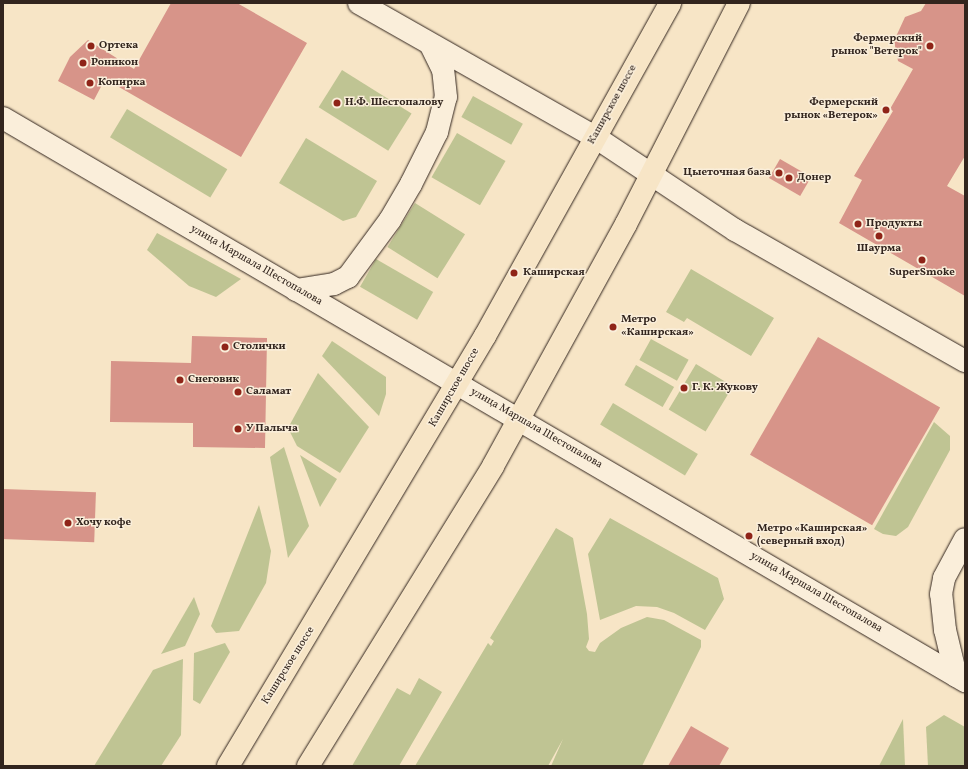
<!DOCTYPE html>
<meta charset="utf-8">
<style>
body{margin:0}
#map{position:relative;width:968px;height:769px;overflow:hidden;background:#f7e5c6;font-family:Vollkorn,serif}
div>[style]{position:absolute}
.green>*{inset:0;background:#bfc493;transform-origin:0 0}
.building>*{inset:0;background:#d79489;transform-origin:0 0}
.roads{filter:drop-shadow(0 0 1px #32251e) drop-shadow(0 0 1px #32251e)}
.secondary>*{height:22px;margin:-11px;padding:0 11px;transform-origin:11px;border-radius:11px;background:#faeeda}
.primary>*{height:22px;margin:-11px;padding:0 11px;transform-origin:11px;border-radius:11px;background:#f7e5c6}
.dots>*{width:11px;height:11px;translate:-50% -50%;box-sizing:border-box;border:2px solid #faeeda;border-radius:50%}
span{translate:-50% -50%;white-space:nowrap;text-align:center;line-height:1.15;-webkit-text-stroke:3px #faeeda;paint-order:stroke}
.poi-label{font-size:11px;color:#32251e;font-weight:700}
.right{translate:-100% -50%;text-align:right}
.left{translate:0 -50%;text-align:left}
.street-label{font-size:11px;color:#32251e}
.frame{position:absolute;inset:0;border:4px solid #32251e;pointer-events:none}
</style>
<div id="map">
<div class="green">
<div style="left:342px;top:70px;width:82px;height:44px;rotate:32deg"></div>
<div style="left:473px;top:96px;width:57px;height:24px;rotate:29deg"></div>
<div style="left:127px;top:109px;width:117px;height:33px;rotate:31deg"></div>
<div style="left:457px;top:133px;width:56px;height:51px;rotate:30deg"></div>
<div style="clip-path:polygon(306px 138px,377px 181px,356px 217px,343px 221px,279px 183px)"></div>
<div style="left:415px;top:203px;width:59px;height:52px;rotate:32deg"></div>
<div style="clip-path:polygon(157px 233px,241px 279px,216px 297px,189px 286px,147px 250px)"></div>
<div style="left:376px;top:259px;width:66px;height:32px;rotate:30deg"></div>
<div style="clip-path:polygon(691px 269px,774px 318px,751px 356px,687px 318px,684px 322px,666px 312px)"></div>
<div style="left:651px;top:339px;width:43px;height:24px;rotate:29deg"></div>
<div style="clip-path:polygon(332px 341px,386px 377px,386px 394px,379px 416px,322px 356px)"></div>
<div style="left:696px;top:364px;width:43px;height:53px;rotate:31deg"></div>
<div style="left:636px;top:365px;width:44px;height:23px;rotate:30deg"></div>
<div style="clip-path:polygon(318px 373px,369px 427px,340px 473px,297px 446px,288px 428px)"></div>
<div style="left:613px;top:403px;width:99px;height:25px;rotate:31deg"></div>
<div style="clip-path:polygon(934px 422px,950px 436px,950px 450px,908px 527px,896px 536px,883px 534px,874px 529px)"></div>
<div style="clip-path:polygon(284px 447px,309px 526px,288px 558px,270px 457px)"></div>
<div style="clip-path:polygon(300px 455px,337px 479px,320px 507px)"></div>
<div style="clip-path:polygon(259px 505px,271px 551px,266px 583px,239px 631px,216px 633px,211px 626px)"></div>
<div style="clip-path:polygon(610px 518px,718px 578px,724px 599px,705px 630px,674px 613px,657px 607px,636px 606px,600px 620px,588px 554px)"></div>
<div style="clip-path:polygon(556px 528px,573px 538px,587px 614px,589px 639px,586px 647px,589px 651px,595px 652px,600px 643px,621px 628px,647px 617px,664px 620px,701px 640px,701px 647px,642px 766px,551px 766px,563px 739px,548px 766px,415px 766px,488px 643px,491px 646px,494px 641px,490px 638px)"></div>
<div style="clip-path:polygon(194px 597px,200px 614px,185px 646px,161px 654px)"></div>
<div style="clip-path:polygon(225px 643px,230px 652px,200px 704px,193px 700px,194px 653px)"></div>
<div style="clip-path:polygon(183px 659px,181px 735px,161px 766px,94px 766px,153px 670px)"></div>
<div style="clip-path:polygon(419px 678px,442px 692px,399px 766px,352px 766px,397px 688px,410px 695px)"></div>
<div style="clip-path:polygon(944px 715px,965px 727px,965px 766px,928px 766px,926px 727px)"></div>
<div style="clip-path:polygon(903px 719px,905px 766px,879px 766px)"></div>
</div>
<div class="building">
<div style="clip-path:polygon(171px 3px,237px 3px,307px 43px,241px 157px,105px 79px,94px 100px,58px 81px,70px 57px,88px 40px,134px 69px)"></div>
<div style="clip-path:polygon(926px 3px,965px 3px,965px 156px,947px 186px,965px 196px,965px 296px,839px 223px,862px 180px,854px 176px,893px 111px,890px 109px,913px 69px,898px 61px,894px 41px,905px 17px,921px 11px)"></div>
<div style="left:780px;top:159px;width:36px;height:22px;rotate:30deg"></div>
<div style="clip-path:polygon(192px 336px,267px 338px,265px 448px,193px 447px,193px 423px,110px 422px,111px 361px,191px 363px)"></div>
<div style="left:818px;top:337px;width:141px;height:136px;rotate:30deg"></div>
<div style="left:3px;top:489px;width:93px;height:50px;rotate:2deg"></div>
<div style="clip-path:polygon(691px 726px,729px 748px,719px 766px,668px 766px)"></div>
</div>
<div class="roads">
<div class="secondary">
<div style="left:359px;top:3px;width:271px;rotate:29.6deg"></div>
<div style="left:595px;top:137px;width:168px;rotate:33.6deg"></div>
<div style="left:735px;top:230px;width:265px;rotate:29.7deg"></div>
<div style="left:3px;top:118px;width:1115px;rotate:30.34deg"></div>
<div style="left:296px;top:290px;width:38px;rotate:-9deg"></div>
<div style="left:334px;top:284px;width:16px;rotate:-27deg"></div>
<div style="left:348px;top:277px;width:71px;rotate:-53.6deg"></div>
<div style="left:390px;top:220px;width:42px;rotate:-59.7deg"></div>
<div style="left:411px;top:184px;width:58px;rotate:-63.4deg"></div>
<div style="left:437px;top:132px;width:36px;rotate:-76deg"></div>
<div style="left:446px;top:97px;width:27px;rotate:-96deg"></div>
<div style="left:443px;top:70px;width:28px;rotate:-116deg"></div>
<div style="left:956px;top:676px;width:47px;rotate:-103.4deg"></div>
<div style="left:945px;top:630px;width:36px;rotate:-96deg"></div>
<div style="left:941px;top:594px;width:16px;rotate:-79deg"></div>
<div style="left:944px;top:578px;width:44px;rotate:-61.7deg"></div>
</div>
<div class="primary">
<div style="left:228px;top:766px;width:501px;rotate:-59.13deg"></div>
<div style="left:485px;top:336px;width:381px;rotate:-60.9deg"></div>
<div style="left:308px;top:766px;width:352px;rotate:-58.3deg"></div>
<div style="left:493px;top:466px;width:276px;rotate:-61.2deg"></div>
<div style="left:626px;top:224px;width:248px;rotate:-62.9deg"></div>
</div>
</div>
<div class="dots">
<div style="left:91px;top:46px;background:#8f2418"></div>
<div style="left:930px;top:46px;background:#8f2418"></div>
<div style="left:83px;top:63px;background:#8f2418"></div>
<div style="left:90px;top:83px;background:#8f2418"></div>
<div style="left:337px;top:103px;background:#8f2418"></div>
<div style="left:886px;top:110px;background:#8f2418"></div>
<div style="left:779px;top:173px;background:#8f2418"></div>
<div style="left:789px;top:178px;background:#8f2418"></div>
<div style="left:858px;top:224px;background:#8f2418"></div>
<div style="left:879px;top:236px;background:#8f2418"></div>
<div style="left:922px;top:260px;background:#8f2418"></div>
<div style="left:514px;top:273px;background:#8f2418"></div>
<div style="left:613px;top:327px;background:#8f2418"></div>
<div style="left:225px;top:347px;background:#8f2418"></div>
<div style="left:180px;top:380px;background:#8f2418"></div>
<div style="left:684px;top:388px;background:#8f2418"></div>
<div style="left:238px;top:392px;background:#8f2418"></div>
<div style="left:238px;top:429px;background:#8f2418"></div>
<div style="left:68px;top:523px;background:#8f2418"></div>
<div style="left:749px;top:536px;background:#8f2418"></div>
</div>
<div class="poi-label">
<span class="right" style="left:922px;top:46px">Фермерский<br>рынок "Ветерок"</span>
<span class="left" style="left:99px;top:46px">Ортека</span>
<span class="left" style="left:91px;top:63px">Роникон</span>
<span class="left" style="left:98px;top:83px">Копирка</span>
<span class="left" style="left:345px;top:103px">Н.Ф. Шестопалову</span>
<span class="right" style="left:878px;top:110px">Фермерский<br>рынок «Ветерок»</span>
<span class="right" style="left:771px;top:173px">Цыеточная база</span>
<span class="left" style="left:797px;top:178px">Донер</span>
<span class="left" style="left:866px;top:224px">Продукты</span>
<span style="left:879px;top:249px">Шаурма</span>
<span class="left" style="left:523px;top:273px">Каширская</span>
<span style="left:922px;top:273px">SuperSmoke</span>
<span class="left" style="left:621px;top:327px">Метро<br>«Каширская»</span>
<span class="left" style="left:233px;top:347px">Столички</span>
<span class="left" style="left:188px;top:380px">Снеговик</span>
<span class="left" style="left:692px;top:388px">Г. К. Жукову</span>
<span class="left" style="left:246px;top:392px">Саламат</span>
<span class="left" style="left:246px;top:429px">У Палыча</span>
<span class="left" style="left:76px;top:523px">Хочу кофе</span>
<span class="left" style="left:757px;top:536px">Метро «Каширская»<br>(северный вход)</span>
</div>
<div class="street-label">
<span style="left:613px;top:105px;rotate:-61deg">Каширское шоссе</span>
<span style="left:256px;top:266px;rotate:30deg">улица Маршала Шестопалова</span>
<span style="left:455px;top:388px;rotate:-60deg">Каширское шоссе</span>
<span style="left:536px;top:429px;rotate:30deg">улица Маршала Шестопалова</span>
<span style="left:816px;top:593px;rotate:30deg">улица Маршала Шестопалова</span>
<span style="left:289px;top:666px;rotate:-58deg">Каширское шоссе</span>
</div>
<div class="frame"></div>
</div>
